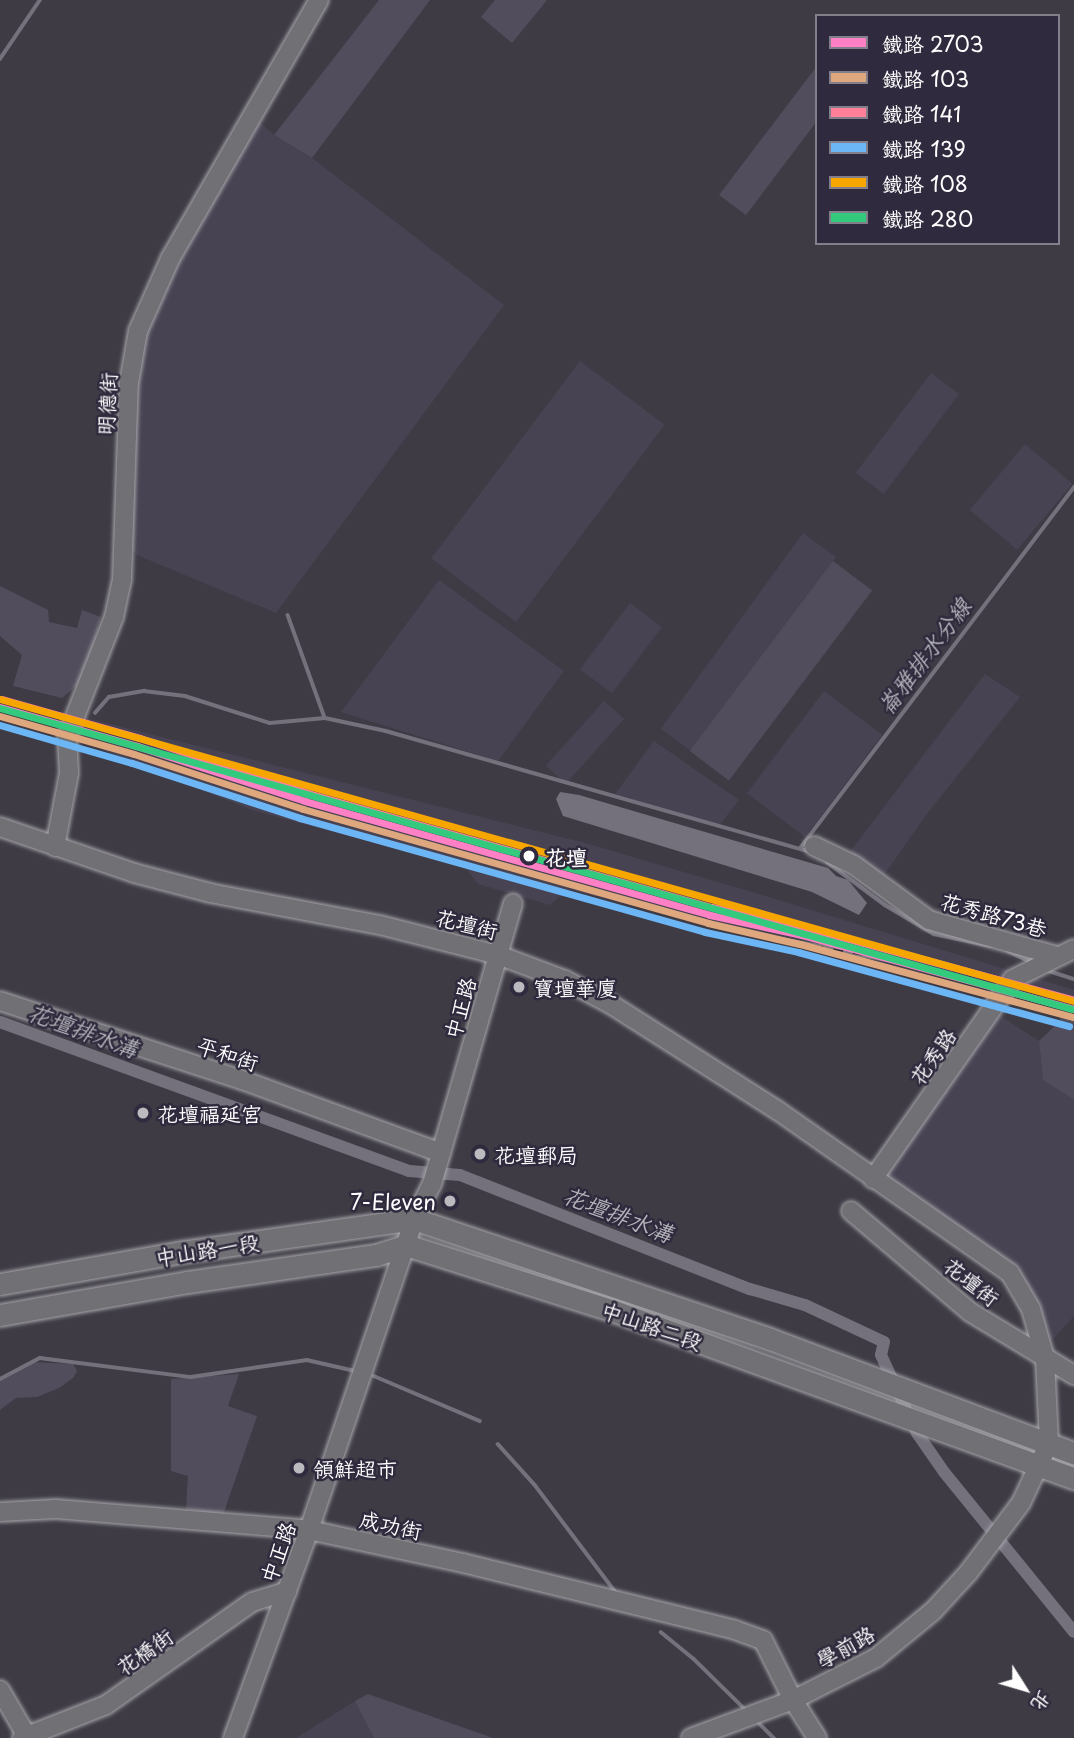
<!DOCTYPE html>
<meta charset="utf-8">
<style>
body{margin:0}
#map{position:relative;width:1074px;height:1738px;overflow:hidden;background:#3e3b45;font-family:"Playpen Sans","LXGW WenKai TC",sans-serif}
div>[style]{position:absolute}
.built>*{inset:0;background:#484353;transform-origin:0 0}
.green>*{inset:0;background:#524d5c;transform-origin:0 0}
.water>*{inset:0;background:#74717d}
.stream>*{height:3.5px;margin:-1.75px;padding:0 1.75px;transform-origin:1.75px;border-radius:1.75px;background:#74717d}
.canal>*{height:12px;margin:-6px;padding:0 6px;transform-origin:6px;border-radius:6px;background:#74717d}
.roads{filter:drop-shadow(0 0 2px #a8a7ab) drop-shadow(0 0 2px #a8a7ab)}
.minor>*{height:18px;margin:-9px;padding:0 9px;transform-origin:9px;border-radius:9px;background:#717074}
.major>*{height:21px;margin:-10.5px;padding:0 10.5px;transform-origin:10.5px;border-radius:10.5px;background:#717074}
.rail>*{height:6px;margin-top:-3px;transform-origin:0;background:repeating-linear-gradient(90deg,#2f2a3d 0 10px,#7a787d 0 20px);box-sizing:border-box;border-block:2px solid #7a787d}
.rail-1>*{height:7px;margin:-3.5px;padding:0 3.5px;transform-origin:3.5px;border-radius:3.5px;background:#ff80c5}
.rail-2>*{height:7px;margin:-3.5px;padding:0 3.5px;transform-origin:3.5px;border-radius:3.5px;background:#dfa77e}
.rail-3>*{height:7px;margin:-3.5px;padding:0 3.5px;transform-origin:3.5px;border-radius:3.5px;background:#ff8098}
.rail-4>*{height:7px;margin:-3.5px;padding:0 3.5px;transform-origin:3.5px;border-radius:3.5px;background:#6db6f5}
.rail-5>*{height:7px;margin:-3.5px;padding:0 3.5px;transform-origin:3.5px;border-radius:3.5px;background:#f7a600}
.rail-6>*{height:7px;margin:-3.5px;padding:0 3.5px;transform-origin:3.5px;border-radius:3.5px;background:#33ca7d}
.dots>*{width:19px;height:19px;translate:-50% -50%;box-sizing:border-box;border:4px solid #2f2a3d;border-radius:50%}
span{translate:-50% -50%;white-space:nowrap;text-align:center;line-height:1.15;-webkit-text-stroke:5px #2f2a3d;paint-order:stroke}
.street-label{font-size:21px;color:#fff}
.stop-label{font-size:21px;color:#fff;font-weight:700}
.left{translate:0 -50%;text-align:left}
.poi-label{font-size:21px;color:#fff}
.right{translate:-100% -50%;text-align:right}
.water-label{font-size:23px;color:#b5b4ba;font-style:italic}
.legend{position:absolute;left:815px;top:14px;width:245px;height:231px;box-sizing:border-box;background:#2f2a3d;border:2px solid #827f8b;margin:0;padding:9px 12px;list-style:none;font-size:21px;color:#fff}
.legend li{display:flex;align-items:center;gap:14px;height:35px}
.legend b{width:35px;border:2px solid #827f8b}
.north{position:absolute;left:990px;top:1654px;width:70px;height:70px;-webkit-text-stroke:5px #2f2a3d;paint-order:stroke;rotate:127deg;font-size:19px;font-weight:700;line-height:28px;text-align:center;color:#fff}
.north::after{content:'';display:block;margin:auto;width:24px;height:32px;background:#fff;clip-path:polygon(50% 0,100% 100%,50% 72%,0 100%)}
</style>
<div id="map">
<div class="built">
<div style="clip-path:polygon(257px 120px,274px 135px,312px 158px,504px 305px,276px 613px,137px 555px,129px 545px,137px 374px,143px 340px,162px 290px)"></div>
<div style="left:580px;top:361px;width:106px;height:247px;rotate:37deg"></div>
<div style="left:931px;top:373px;width:35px;height:125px;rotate:37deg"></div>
<div style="left:1025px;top:444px;width:62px;height:86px;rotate:40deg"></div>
<div style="left:803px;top:533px;width:41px;height:242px;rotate:36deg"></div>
<div style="clip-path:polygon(439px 580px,564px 671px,498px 761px,341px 712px)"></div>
<div style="left:630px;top:603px;width:40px;height:83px;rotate:37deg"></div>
<div style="clip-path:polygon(985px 674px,1020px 697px,926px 815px,884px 875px,846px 857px)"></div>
<div style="left:824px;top:691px;width:73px;height:128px;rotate:37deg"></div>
<div style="left:604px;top:701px;width:27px;height:87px;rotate:42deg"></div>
<div style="clip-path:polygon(70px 714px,585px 843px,762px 895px,1074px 990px,1074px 1010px,862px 958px,792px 947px,568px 889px,550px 905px,478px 884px,465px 867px,255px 811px,124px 760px,64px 731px)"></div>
<div style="clip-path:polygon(654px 741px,739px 800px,719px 826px,615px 794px)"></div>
<div style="clip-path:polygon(996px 1013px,1039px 1041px,1043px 1080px,1074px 1100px,1074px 1316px,1044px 1349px,1011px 1280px,882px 1182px)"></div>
<div style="clip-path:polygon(355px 1701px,374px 1738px,296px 1738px)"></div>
</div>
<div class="green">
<div style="clip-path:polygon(379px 0,430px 0,312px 158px,274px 135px)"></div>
<div style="clip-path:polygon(495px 0,547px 0,512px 43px,481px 17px)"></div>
<div style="clip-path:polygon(817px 66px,817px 121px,746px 215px,719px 195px)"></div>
<div style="left:833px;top:561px;width:49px;height:238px;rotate:37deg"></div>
<div style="clip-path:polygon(0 586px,48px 610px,49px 622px,77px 628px,82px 610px,101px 617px,83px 680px,62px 698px,13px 686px,22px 655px,0 636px)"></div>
<div style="clip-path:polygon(1061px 1011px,1074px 1015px,1074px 1100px,1043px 1080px,1039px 1041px,1060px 1021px)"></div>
<div style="clip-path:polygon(30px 1362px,73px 1364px,77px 1371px,73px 1378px,59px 1388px,37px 1397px,16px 1398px,0 1410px,0 1380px)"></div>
<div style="clip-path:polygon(239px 1374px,228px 1406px,257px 1416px,223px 1515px,186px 1509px,188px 1476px,171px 1471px,171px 1379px)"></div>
<div style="clip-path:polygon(368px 1694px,493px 1738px,374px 1738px,355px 1701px)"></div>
</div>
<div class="water">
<div style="clip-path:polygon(560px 792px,579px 795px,828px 868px,836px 876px,848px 880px,867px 903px,859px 915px,812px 892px,563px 816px,556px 799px)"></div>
</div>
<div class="stream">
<div style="left:0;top:59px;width:71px;rotate:-55.9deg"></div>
<div style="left:288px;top:615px;width:109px;rotate:70.2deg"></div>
<div style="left:325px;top:718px;width:62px;rotate:12deg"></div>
<div style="left:386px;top:731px;width:439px;rotate:15.9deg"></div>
<div style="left:95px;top:713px;width:21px;rotate:-49deg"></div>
<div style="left:109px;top:697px;width:36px;rotate:-10deg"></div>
<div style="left:144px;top:691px;width:41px;rotate:7deg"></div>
<div style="left:185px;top:696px;width:89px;rotate:17.6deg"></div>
<div style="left:270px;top:723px;width:55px;rotate:-5.2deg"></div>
<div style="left:801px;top:847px;width:452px;rotate:-52.8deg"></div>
<div style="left:827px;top:862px;width:72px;rotate:36.6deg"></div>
<div style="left:885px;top:905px;width:57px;rotate:30.6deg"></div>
<div style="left:934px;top:934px;width:58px;rotate:11.9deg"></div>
<div style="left:1008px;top:951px;width:28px;rotate:26deg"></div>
<div style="left:1046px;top:970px;width:29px;rotate:18deg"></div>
<div style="left:374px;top:1376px;width:115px;rotate:23deg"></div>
<div style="left:0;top:1379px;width:45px;rotate:-27.7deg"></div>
<div style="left:40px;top:1358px;width:152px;rotate:7.2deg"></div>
<div style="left:191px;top:1377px;width:117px;rotate:-8.3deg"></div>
<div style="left:307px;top:1360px;width:49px;rotate:12.9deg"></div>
<div style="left:498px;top:1444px;width:55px;rotate:47.9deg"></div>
<div style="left:535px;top:1485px;width:133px;rotate:53deg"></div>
<div style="left:661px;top:1632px;width:43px;rotate:39.3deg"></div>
<div style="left:694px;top:1659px;width:74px;rotate:44.5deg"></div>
<div style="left:755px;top:1719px;width:27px;rotate:45deg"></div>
</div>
<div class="canal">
<div style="left:0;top:1022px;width:435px;rotate:20deg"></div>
<div style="left:409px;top:1171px;width:51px;rotate:4.5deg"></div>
<div style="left:460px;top:1175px;width:312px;rotate:21.5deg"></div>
<div style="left:750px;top:1289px;width:57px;rotate:16.2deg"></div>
<div style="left:805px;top:1305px;width:87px;rotate:25.1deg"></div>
<div style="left:884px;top:1342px;width:13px;rotate:103deg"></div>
<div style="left:881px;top:1355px;width:86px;rotate:65.2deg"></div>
<div style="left:917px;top:1433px;width:47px;rotate:55.3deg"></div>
<div style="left:944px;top:1472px;width:206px;rotate:50.9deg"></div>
</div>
<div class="roads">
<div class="minor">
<div style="left:0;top:827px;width:142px;rotate:18.9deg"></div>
<div style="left:134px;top:873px;width:79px;rotate:14.7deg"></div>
<div style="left:210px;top:893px;width:173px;rotate:10.7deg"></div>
<div style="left:380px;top:925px;width:122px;rotate:14.3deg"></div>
<div style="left:498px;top:955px;width:72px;rotate:20.5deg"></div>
<div style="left:565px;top:980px;width:53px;rotate:28deg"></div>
<div style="left:612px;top:1005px;width:196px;rotate:32.5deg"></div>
<div style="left:777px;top:1110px;width:284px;rotate:35deg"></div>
<div style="left:1010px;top:1273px;width:42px;rotate:59.7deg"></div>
<div style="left:1031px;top:1309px;width:51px;rotate:74.1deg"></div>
<div style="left:1045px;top:1358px;width:85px;rotate:87.3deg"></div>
<div style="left:1049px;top:1443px;width:66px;rotate:115deg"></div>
<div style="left:1021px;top:1503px;width:88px;rotate:127.1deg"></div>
<div style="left:968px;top:1573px;width:52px;rotate:132.6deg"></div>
<div style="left:933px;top:1611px;width:74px;rotate:140.5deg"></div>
<div style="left:876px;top:1658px;width:93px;rotate:153.2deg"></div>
<div style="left:793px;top:1700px;width:109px;rotate:159.6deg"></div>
<div style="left:814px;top:846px;width:44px;rotate:25.4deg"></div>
<div style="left:854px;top:865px;width:93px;rotate:36.3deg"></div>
<div style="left:929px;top:920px;width:133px;rotate:15.7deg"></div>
<div style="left:55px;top:847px;width:75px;rotate:-79.3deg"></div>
<div style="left:69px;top:773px;width:36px;rotate:-93deg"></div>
<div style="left:67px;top:737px;width:129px;rotate:-68.6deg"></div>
<div style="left:114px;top:617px;width:39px;rotate:-78deg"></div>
<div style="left:122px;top:579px;width:196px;rotate:-88deg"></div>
<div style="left:129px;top:383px;width:53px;rotate:-80.2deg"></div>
<div style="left:138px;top:331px;width:79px;rotate:-66deg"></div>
<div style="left:170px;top:259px;width:299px;rotate:-60.1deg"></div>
<div style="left:0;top:1001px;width:255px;rotate:18.1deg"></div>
<div style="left:242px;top:1080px;width:212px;rotate:20.1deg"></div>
<div style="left:873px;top:1179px;width:244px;rotate:-55deg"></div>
<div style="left:1013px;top:979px;width:68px;rotate:-26.2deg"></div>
<div style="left:851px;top:1211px;width:156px;rotate:40.3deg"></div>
<div style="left:970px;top:1312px;width:122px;rotate:31.2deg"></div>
<div style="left:0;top:1512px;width:56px;rotate:-3.1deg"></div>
<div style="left:56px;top:1509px;width:254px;rotate:4.7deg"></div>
<div style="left:309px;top:1530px;width:157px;rotate:12.1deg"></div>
<div style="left:463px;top:1563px;width:280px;rotate:13.8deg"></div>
<div style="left:735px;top:1630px;width:30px;rotate:20deg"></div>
<div style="left:763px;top:1640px;width:67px;rotate:63.4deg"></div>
<div style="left:793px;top:1700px;width:45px;rotate:57.7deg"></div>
<div style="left:0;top:1690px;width:48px;rotate:59.7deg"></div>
<div style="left:24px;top:1731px;width:16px;rotate:27deg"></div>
<div style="left:22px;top:1738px;width:90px;rotate:-21.4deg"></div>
<div style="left:106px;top:1705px;width:179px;rotate:-35.2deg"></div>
<div style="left:252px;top:1602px;width:37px;rotate:-17deg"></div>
<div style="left:233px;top:1738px;width:221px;rotate:-69.9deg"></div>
<div style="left:309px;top:1530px;width:328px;rotate:-71.3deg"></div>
<div style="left:414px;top:1219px;width:39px;rotate:-63deg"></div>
<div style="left:432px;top:1184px;width:292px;rotate:-73.9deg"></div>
</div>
<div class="major">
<div style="left:0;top:1284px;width:185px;rotate:-10deg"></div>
<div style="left:182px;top:1252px;width:234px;rotate:-8.1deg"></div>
<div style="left:414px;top:1219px;width:376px;rotate:18.6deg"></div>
<div style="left:770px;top:1339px;width:325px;rotate:20.6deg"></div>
<div style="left:0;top:1315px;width:191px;rotate:-10deg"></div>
<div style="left:188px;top:1282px;width:190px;rotate:-8.2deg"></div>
<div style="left:376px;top:1255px;width:32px;rotate:-18deg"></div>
<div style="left:406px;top:1245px;width:218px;rotate:17.6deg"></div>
<div style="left:614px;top:1311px;width:489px;rotate:20deg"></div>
</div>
</div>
<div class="rail">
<div style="left:774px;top:939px;width:127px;rotate:10deg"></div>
</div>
<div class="rail-1">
<div style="left:0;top:707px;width:142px;rotate:15.9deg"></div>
<div style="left:137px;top:746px;width:177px;rotate:18.1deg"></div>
<div style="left:305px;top:801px;width:421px;rotate:15.7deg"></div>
<div style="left:710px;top:915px;width:94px;rotate:12.3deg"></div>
<div style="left:802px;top:935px;width:282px;rotate:15.2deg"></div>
</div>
<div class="rail-2">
<div style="left:0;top:716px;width:139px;rotate:15.8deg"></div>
<div style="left:134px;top:754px;width:178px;rotate:18deg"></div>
<div style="left:303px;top:809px;width:421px;rotate:15.7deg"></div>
<div style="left:708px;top:923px;width:94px;rotate:12.9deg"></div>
<div style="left:800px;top:944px;width:282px;rotate:15deg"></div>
</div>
<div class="rail-3">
<div style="left:2px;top:699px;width:143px;rotate:15.8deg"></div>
<div style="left:140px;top:738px;width:177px;rotate:18.1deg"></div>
<div style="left:308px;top:793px;width:420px;rotate:15.8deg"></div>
<div style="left:712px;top:907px;width:94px;rotate:12.3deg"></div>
<div style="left:804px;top:927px;width:280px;rotate:15.1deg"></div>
</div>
<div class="rail-4">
<div style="left:0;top:725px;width:137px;rotate:16.1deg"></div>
<div style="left:132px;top:763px;width:177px;rotate:18.1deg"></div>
<div style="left:300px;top:818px;width:421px;rotate:15.7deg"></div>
<div style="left:705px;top:932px;width:95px;rotate:12.1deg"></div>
<div style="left:798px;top:952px;width:281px;rotate:15.3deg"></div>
</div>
<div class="rail-5">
<div style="left:0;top:699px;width:1116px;rotate:15.71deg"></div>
</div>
<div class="rail-6">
<div style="left:0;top:708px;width:1113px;rotate:15.68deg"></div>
</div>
<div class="dots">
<div style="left:529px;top:856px;background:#fff"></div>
<div style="left:519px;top:987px;background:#bbbabe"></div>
<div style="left:143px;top:1113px;background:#bbbabe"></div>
<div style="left:480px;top:1154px;background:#bbbabe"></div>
<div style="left:450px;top:1201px;background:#bbbabe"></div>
<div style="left:299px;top:1468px;background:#bbbabe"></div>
</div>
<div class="street-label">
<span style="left:106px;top:404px;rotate:-87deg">明德街</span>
<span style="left:994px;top:914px;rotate:16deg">花秀路73巷</span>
<span style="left:467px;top:923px;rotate:14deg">花壇街</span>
<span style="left:459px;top:1008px;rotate:-74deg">中正路</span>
<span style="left:228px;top:1053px;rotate:18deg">平和街</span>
<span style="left:932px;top:1056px;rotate:-55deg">花秀路</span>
<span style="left:207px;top:1249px;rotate:-9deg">中山路一段</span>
<span style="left:972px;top:1281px;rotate:38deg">花壇街</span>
<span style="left:652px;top:1325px;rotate:19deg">中山路二段</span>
<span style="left:391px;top:1524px;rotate:12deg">成功街</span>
<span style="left:277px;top:1552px;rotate:-70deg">中正路</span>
<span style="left:845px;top:1646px;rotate:-29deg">學前路</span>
<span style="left:144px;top:1651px;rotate:-35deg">花橋街</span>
</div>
<div class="stop-label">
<span class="left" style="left:545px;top:856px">花壇</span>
</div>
<div class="poi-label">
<span class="left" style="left:533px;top:987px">寶壇華廈</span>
<span class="left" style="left:157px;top:1113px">花壇福延宮</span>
<span class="left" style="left:494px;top:1154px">花壇郵局</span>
<span class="right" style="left:436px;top:1201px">7-Eleven</span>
<span class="left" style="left:313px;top:1468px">領鮮超市</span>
</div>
<div class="water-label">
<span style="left:924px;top:656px;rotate:-53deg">崙雅排水分線</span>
<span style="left:83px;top:1030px;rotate:20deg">花壇排水溝</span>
<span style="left:618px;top:1214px;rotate:21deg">花壇排水溝</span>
</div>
<ul class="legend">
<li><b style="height:9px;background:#ff80c5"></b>鐵路 2703</li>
<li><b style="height:9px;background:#dfa77e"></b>鐵路 103</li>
<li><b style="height:9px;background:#ff8098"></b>鐵路 141</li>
<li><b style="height:9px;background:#6db6f5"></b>鐵路 139</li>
<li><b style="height:9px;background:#f7a600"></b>鐵路 108</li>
<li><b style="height:9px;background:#33ca7d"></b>鐵路 280</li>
</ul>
<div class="north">北</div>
</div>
